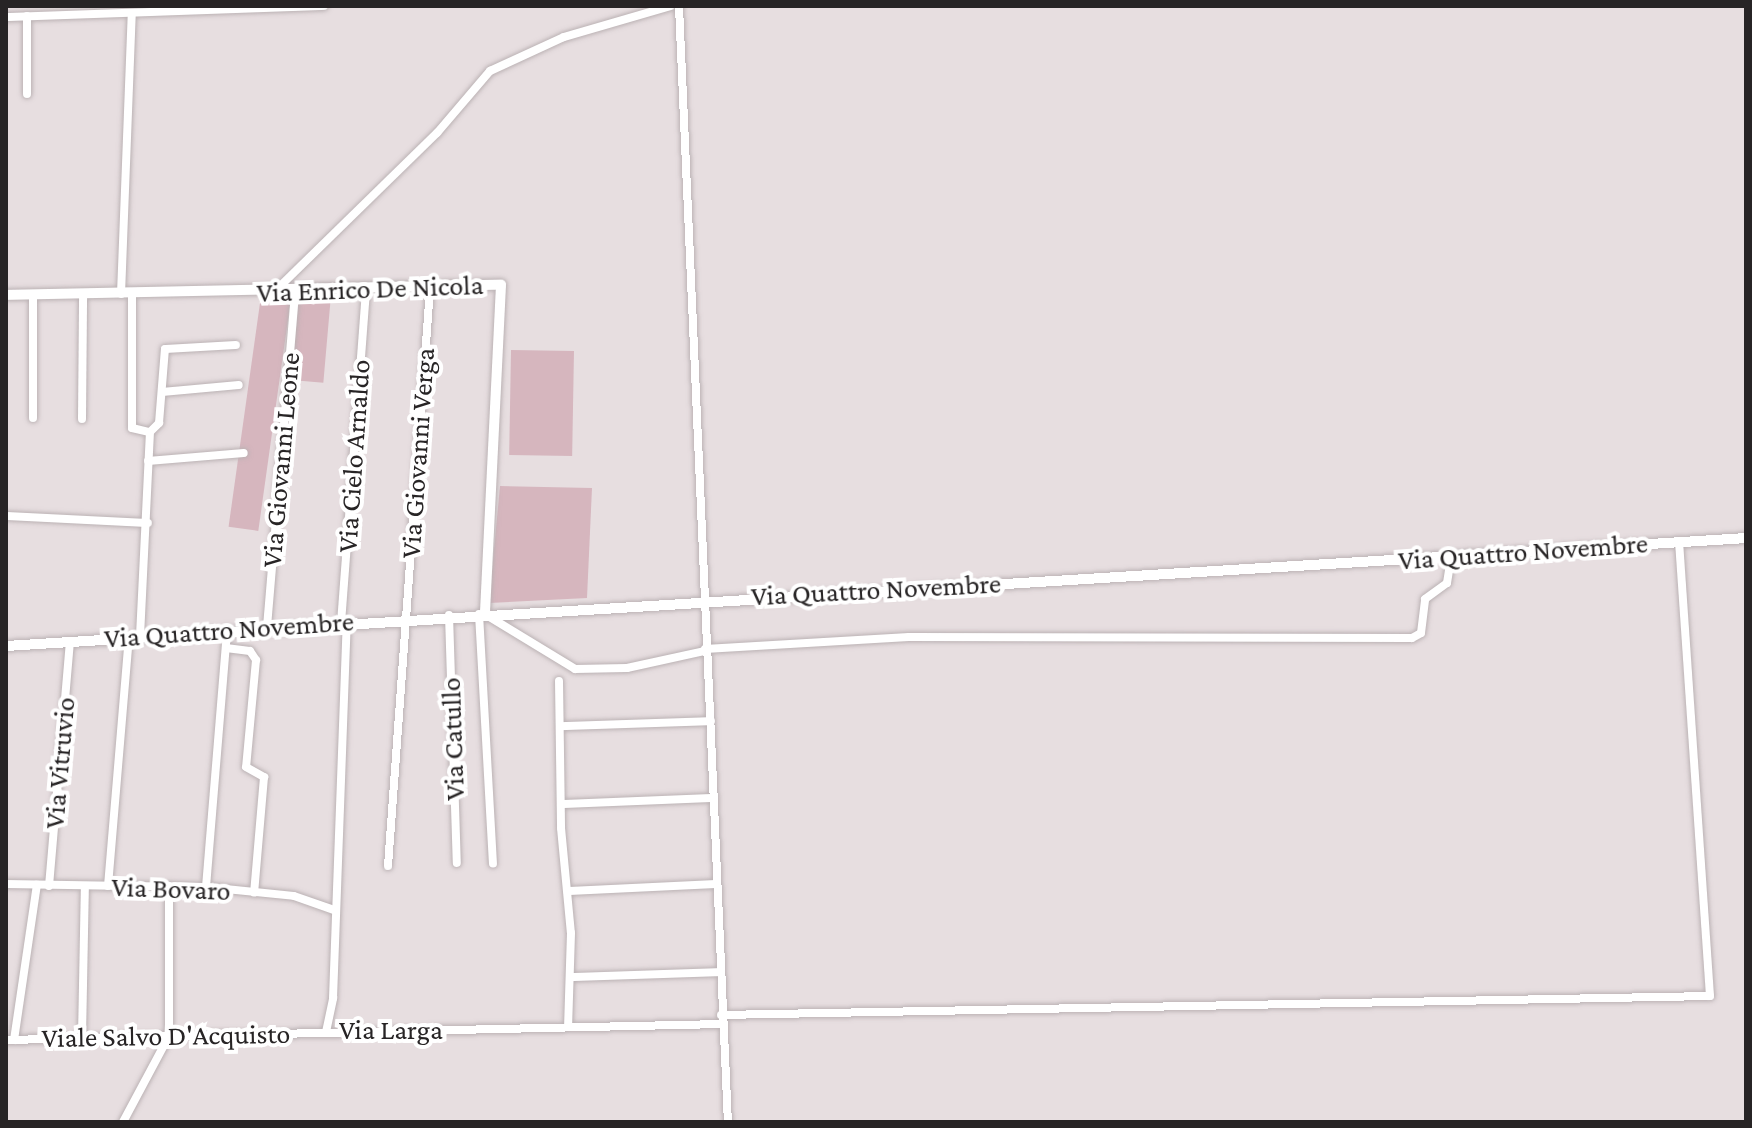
<!DOCTYPE html>
<style>
body{margin:0}
#map{position:relative;width:1752px;height:1128px;overflow:hidden;background:#e7dee0;font-family:"Crimson Pro",serif}
div>[style]{position:absolute}
.green>*{inset:0;background:#d6b6be;transform-origin:0 0}
.roads{filter:drop-shadow(0 0 2px #bbb2b4) drop-shadow(0 0 2px #bbb2b4)}
.minor>*{height:8px;margin:-4px;padding:0 4px;transform-origin:4px;border-radius:4px;background:#fff}
.tertiary>*{height:10px;margin:-5px;padding:0 5px;transform-origin:5px;border-radius:5px;background:#fff}
span{translate:-50% -50%;white-space:nowrap;text-align:center;line-height:1.15;-webkit-text-stroke:8px #fff;paint-order:stroke}
.street-label{font-size:28px;color:#272425}
.frame{position:absolute;inset:0;border:8px solid #272425;pointer-events:none}
</style>
<div id="map">
<div class="green">
<div style="left:331px;top:295px;width:88px;height:32px;rotate:95deg"></div>
<div style="left:261px;top:296px;width:30px;height:233px;rotate:8deg"></div>
<div style="left:511px;top:350px;width:63px;height:105px;rotate:1deg"></div>
<div style="clip-path:polygon(500px 486px,592px 488px,587px 598px,489px 603px)"></div>
</div>
<div class="roads">
<div class="minor">
<div style="left:679px;top:6px;width:1117px;rotate:87.49deg"></div>
<div style="left:27px;top:16px;width:78px;rotate:90deg"></div>
<div style="left:6px;top:17px;width:318px;rotate:-2deg"></div>
<div style="left:274px;top:292px;width:228px;rotate:-44.3deg"></div>
<div style="left:437px;top:133px;width:82px;rotate:-49.5deg"></div>
<div style="left:490px;top:71px;width:81px;rotate:-24.7deg"></div>
<div style="left:564px;top:37px;width:111px;rotate:-16.2deg"></div>
<div style="left:121px;top:294px;width:280px;rotate:-87.8deg"></div>
<div style="left:132px;top:294px;width:134px;rotate:90deg"></div>
<div style="left:132px;top:428px;width:18px;rotate:13deg"></div>
<div style="left:33px;top:295px;width:123px;rotate:90deg"></div>
<div style="left:162px;top:392px;width:77px;rotate:-5.2deg"></div>
<div style="left:82px;top:419px;width:125px;rotate:-89.5deg"></div>
<div style="left:148px;top:461px;width:96px;rotate:-4.8deg"></div>
<div style="left:6px;top:516px;width:142px;rotate:2.8deg"></div>
<div style="left:479px;top:614px;width:250px;rotate:86.8deg"></div>
<div style="left:449px;top:615px;width:248px;rotate:88.2deg"></div>
<div style="left:488px;top:616px;width:102px;rotate:31.3deg"></div>
<div style="left:575px;top:669px;width:52px;rotate:-1.1deg"></div>
<div style="left:627px;top:668px;width:80px;rotate:-12.3deg"></div>
<div style="left:341px;top:623px;width:334px;rotate:-85.7deg"></div>
<div style="left:267px;top:627px;width:336px;rotate:-85.2deg"></div>
<div style="left:140px;top:636px;width:204px;rotate:-87.2deg"></div>
<div style="left:150px;top:432px;width:13px;rotate:-45deg"></div>
<div style="left:159px;top:423px;width:74px;rotate:-85.4deg"></div>
<div style="left:165px;top:349px;width:71px;rotate:-3.2deg"></div>
<div style="left:226px;top:648px;width:24px;rotate:7deg"></div>
<div style="left:250px;top:651px;width:11px;rotate:56deg"></div>
<div style="left:256px;top:660px;width:107px;rotate:95.3deg"></div>
<div style="left:246px;top:767px;width:21px;rotate:29deg"></div>
<div style="left:264px;top:777px;width:116px;rotate:94.9deg"></div>
<div style="left:705px;top:649px;width:204px;rotate:-3.4deg"></div>
<div style="left:909px;top:637px;width:503px;rotate:0.11deg"></div>
<div style="left:1412px;top:638px;width:10px;rotate:-29deg"></div>
<div style="left:1421px;top:633px;width:34px;rotate:-83deg"></div>
<div style="left:1425px;top:599px;width:27px;rotate:-36deg"></div>
<div style="left:1447px;top:583px;width:26px;rotate:-81deg"></div>
<div style="left:559px;top:681px;width:147px;rotate:89.2deg"></div>
<div style="left:561px;top:828px;width:105px;rotate:84.6deg"></div>
<div style="left:571px;top:933px;width:94px;rotate:91.8deg"></div>
<div style="left:563px;top:726px;width:148px;rotate:-1.9deg"></div>
<div style="left:562px;top:804px;width:151px;rotate:-2.3deg"></div>
<div style="left:388px;top:866px;width:580px;rotate:-85.84deg"></div>
<div style="left:6px;top:884px;width:200px;rotate:0.9deg"></div>
<div style="left:206px;top:887px;width:88px;rotate:5.8deg"></div>
<div style="left:294px;top:896px;width:42px;rotate:19.3deg"></div>
<div style="left:49px;top:886px;width:246px;rotate:-85.1deg"></div>
<div style="left:108px;top:886px;width:250px;rotate:-85.2deg"></div>
<div style="left:206px;top:887px;width:258px;rotate:-85.3deg"></div>
<div style="left:568px;top:891px;width:149px;rotate:-2.7deg"></div>
<div style="left:571px;top:977px;width:148px;rotate:-1.9deg"></div>
<div style="left:721px;top:1015px;width:989px;rotate:-1.1deg"></div>
<div style="left:1710px;top:996px;width:455px;rotate:-93.9deg"></div>
<div style="left:326px;top:1032px;width:35px;rotate:-78deg"></div>
<div style="left:333px;top:998px;width:376px;rotate:-87.9deg"></div>
<div style="left:82px;top:1037px;width:151px;rotate:-88.9deg"></div>
<div style="left:6px;top:1040px;width:715px;rotate:-1.28deg"></div>
<div style="left:14px;top:1040px;width:157px;rotate:-81.6deg"></div>
<div style="left:123px;top:1122px;width:98px;rotate:-61.9deg"></div>
<div style="left:169px;top:1036px;width:150px;rotate:-90deg"></div>
</div>
<div class="tertiary">
<div style="left:6px;top:295px;width:495px;rotate:-1.2deg"></div>
<div style="left:501px;top:285px;width:328px;rotate:92.8deg"></div>
<div style="left:6px;top:646px;width:1743px;rotate:-3.55deg"></div>
</div>
</div>
<div class="street-label">
<span style="left:370px;top:289px;rotate:-2deg">Via Enrico De Nicola</span>
<span style="left:418px;top:453px;rotate:-86deg">Via Giovanni Verga</span>
<span style="left:354px;top:456px;rotate:-86deg">Via Cielo Arnaldo</span>
<span style="left:281px;top:460px;rotate:-85deg">Via Giovanni Leone</span>
<span style="left:1523px;top:552px;rotate:-4deg">Via Quattro Novembre</span>
<span style="left:876px;top:590px;rotate:-3deg">Via Quattro Novembre</span>
<span style="left:229px;top:630px;rotate:-4deg">Via Quattro Novembre</span>
<span style="left:453px;top:739px;rotate:-92deg">Via Catullo</span>
<span style="left:60px;top:763px;rotate:-85deg">Via Vitruvio</span>
<span style="left:171px;top:889px;rotate:2deg">Via Bovaro</span>
<span style="left:391px;top:1030px">Via Larga</span>
<span style="left:166px;top:1036px;rotate:-1deg">Viale Salvo D'Acquisto</span>
</div>
<div class="frame"></div>
</div>
